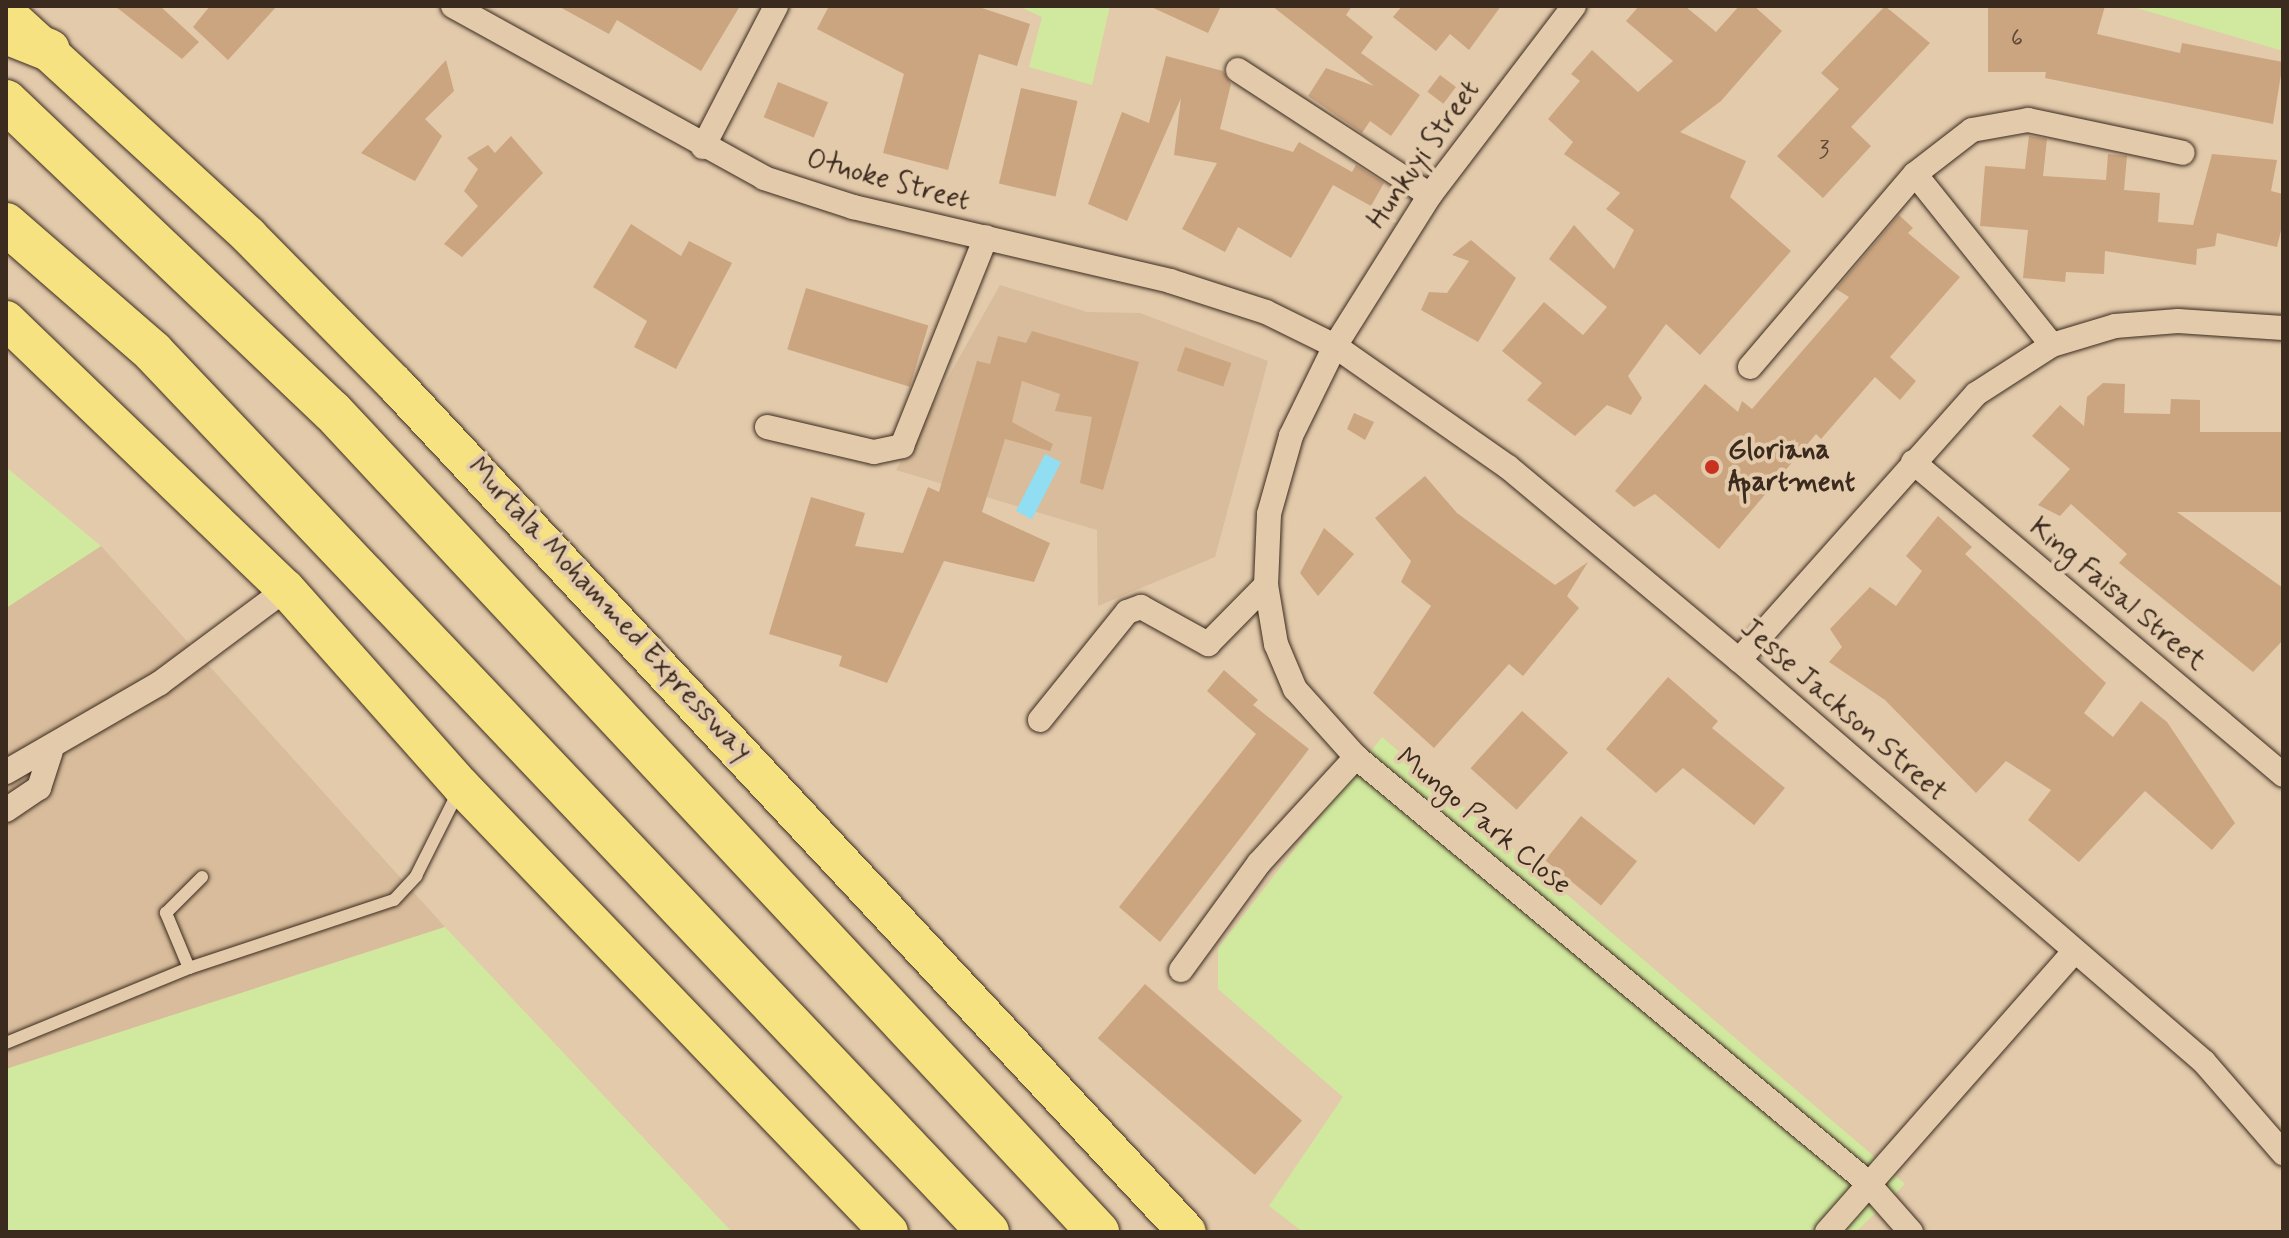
<!DOCTYPE html>
<style>
body{margin:0}
#map{position:relative;width:2289px;height:1238px;overflow:hidden;background:#e2caab;font-family:Mynerve,sans-serif}
div>[style]{position:absolute}
.built>*{inset:0;background:#d8bc9b}
.green>*{inset:0;background:#d1e99f}
.water>*{inset:0;background:#91ddf1;transform-origin:0 0}
.building>*{inset:0;background:#cba580;transform-origin:0 0}
.roads{filter:drop-shadow(0 0 2px #3b2a1e) drop-shadow(0 0 2px #3b2a1e)}
.service>*{height:12px;margin:-6px;padding:0 6px;transform-origin:6px;border-radius:6px;background:#e2caab}
.minor>*{height:24px;margin:-12px;padding:0 12px;transform-origin:12px;border-radius:12px;background:#e2caab}
.trunk>*{height:38px;margin:-19px;padding:0 19px;transform-origin:19px;border-radius:19px;background:#f7e281}
.motorway>*{height:42px;margin:-21px;padding:0 21px;transform-origin:21px;border-radius:21px;background:#f7e281}
.dots>*{width:22px;height:22px;translate:-50% -50%;box-sizing:border-box;border:4px solid #e2caab;border-radius:50%}
span{translate:-50% -50%;white-space:nowrap;text-align:center;line-height:1.15;-webkit-text-stroke:8px #e2caab;paint-order:stroke}
.number-label{font-size:24px;color:#5f4936}
.number-label span{-webkit-text-stroke-width:0}
.street-label{font-size:28px;color:#3b2a1e}
.poi-label{font-size:28px;color:#3b2a1e;font-weight:700}
.left{translate:0 -50%;text-align:left}
.frame{position:absolute;inset:0;border:8px solid #3b2a1e;pointer-events:none}
</style>
<div id="map">
<div class="built">
<div style="clip-path:polygon(1000px 285px,1087px 312px,1140px 313px,1268px 361px,1215px 557px,1098px 606px,1097px 530px,896px 470px)"></div>
<div style="clip-path:polygon(101px 546px,445px 927px,6px 1069px,6px 608px)"></div>
</div>
<div class="green">
<div style="clip-path:polygon(1018px 6px,1110px 6px,1092px 85px,1029px 67px,1042px 17px)"></div>
<div style="clip-path:polygon(2130px 6px,2283px 6px,2283px 51px)"></div>
<div style="clip-path:polygon(6px 467px,101px 546px,6px 608px)"></div>
<div style="clip-path:polygon(1382px 737px,1862px 1146px,1905px 1184px,1856px 1232px,1303px 1232px,1269px 1206px,1343px 1097px,1218px 989px,1218px 948px)"></div>
<div style="clip-path:polygon(445px 927px,732px 1232px,6px 1232px,6px 1069px)"></div>
</div>
<div class="water">
<div style="left:1045px;top:454px;width:18px;height:64px;rotate:27deg"></div>
</div>
<div class="building">
<div style="clip-path:polygon(115px 6px,160px 6px,199px 42px,182px 59px)"></div>
<div style="clip-path:polygon(210px 6px,277px 6px,228px 60px,193px 27px)"></div>
<div style="clip-path:polygon(558px 6px,740px 6px,701px 71px,617px 20px,609px 34px)"></div>
<div style="clip-path:polygon(829px 6px,976px 6px,1030px 24px,1017px 66px,979px 54px,948px 170px,883px 153px,904px 74px,817px 29px)"></div>
<div style="clip-path:polygon(1149px 6px,1221px 6px,1208px 33px)"></div>
<div style="clip-path:polygon(1272px 6px,1352px 6px,1346px 15px,1373px 37px,1361px 53px,1420px 95px,1391px 136px,1370px 121px,1362px 133px,1308px 96px,1326px 68px,1374px 86px)"></div>
<div style="clip-path:polygon(1402px 6px,1501px 6px,1469px 50px,1450px 34px,1436px 51px,1393px 17px)"></div>
<div style="clip-path:polygon(1639px 6px,1685px 6px,1716px 32px,1739px 6px,1754px 6px,1782px 31px,1721px 101px,1680px 132px,1746px 161px,1730px 197px,1791px 251px,1700px 355px,1666px 324px,1628px 376px,1642px 398px,1631px 415px,1607px 405px,1575px 436px,1527px 400px,1542px 383px,1502px 351px,1544px 302px,1583px 335px,1607px 307px,1549px 259px,1574px 225px,1614px 269px,1634px 230px,1606px 209px,1620px 193px,1564px 154px,1573px 142px,1548px 119px,1580px 81px,1571px 74px,1592px 50px,1638px 92px,1673px 61px,1626px 21px)"></div>
<div style="clip-path:polygon(1885px 6px,1930px 43px,1851px 127px,1871px 146px,1823px 198px,1777px 156px,1839px 89px,1821px 73px)"></div>
<div style="clip-path:polygon(2105px 6px,2097px 34px,2180px 53px,2182px 43px,2283px 62px,2273px 124px,2045px 78px,2046px 72px,1988px 72px,1988px 7px)"></div>
<div style="clip-path:polygon(1166px 56px,1223px 71px,1231px 84px,1220px 129px,1293px 152px,1299px 142px,1352px 172px,1356px 165px,1384px 183px,1371px 206px,1333px 185px,1291px 258px,1238px 227px,1225px 252px,1182px 229px,1217px 163px,1174px 155px,1181px 98px,1127px 221px,1088px 204px,1122px 112px,1149px 123px)"></div>
<div style="clip-path:polygon(446px 60px,454px 91px,425px 119px,442px 136px,415px 181px,361px 153px)"></div>
<div style="left:1440px;top:75px;width:20px;height:21px;rotate:37deg"></div>
<div style="left:778px;top:82px;width:54px;height:38px;rotate:22deg"></div>
<div style="left:1021px;top:88px;width:58px;height:98px;rotate:13deg"></div>
<div style="clip-path:polygon(511px 136px,543px 173px,462px 257px,444px 244px,478px 206px,464px 191px,478px 169px,467px 158px,488px 145px,495px 153px)"></div>
<div style="clip-path:polygon(2029px 136px,2047px 139px,2043px 176px,2106px 180px,2108px 154px,2127px 156px,2124px 190px,2160px 193px,2158px 222px,2193px 225px,2212px 154px,2277px 160px,2271px 191px,2283px 194px,2283px 222px,2277px 247px,2217px 233px,2215px 246px,2197px 249px,2196px 265px,2105px 251px,2104px 274px,2066px 272px,2065px 282px,2023px 278px,2028px 230px,1980px 226px,1985px 166px,2025px 169px)"></div>
<div style="clip-path:polygon(1899px 215px,1913px 228px,1908px 233px,1960px 277px,1890px 357px,1916px 381px,1900px 400px,1875px 377px,1821px 439px,1816px 434px,1719px 549px,1655px 494px,1634px 507px,1615px 491px,1705px 384px,1738px 412px,1742px 401px,1752px 409px,1849px 297px,1836px 289px)"></div>
<div style="clip-path:polygon(631px 224px,681px 256px,689px 241px,732px 263px,676px 369px,634px 347px,647px 321px,593px 287px)"></div>
<div style="clip-path:polygon(1471px 240px,1516px 278px,1478px 342px,1421px 310px,1429px 292px,1447px 293px,1469px 261px,1452px 255px)"></div>
<div style="left:806px;top:288px;width:128px;height:64px;rotate:17deg"></div>
<div style="clip-path:polygon(1032px 331px,1139px 362px,1103px 490px,1080px 483px,1092px 417px,1055px 411px,1060px 394px,1022px 381px,1012px 422px,1053px 444px,1050px 451px,1005px 439px,982px 512px,1050px 543px,1034px 582px,944px 561px,887px 683px,839px 666px,842px 656px,769px 634px,811px 497px,865px 513px,855px 546px,903px 553px,928px 487px,939px 492px,977px 361px,990px 364px,998px 336px,1026px 343px)"></div>
<div style="left:1185px;top:347px;width:49px;height:25px;rotate:19deg"></div>
<div style="clip-path:polygon(2103px 383px,2125px 384px,2124px 413px,2170px 414px,2171px 399px,2200px 400px,2200px 432px,2283px 432px,2283px 512px,2177px 512px,2283px 588px,2283px 640px,2253px 672px,2119px 563px,2127px 554px,2071px 504px,2060px 516px,2038px 505px,2070px 469px,2032px 436px,2060px 405px,2084px 426px,2087px 397px)"></div>
<div style="clip-path:polygon(1354px 413px,1374px 422px,1365px 440px,1347px 429px)"></div>
<div style="clip-path:polygon(1425px 476px,1457px 513px,1555px 585px,1588px 562px,1567px 596px,1579px 608px,1523px 676px,1509px 664px,1434px 748px,1373px 693px,1431px 606px,1401px 582px,1411px 561px,1375px 518px)"></div>
<div style="clip-path:polygon(1938px 516px,1972px 547px,1965px 554px,2106px 683px,2084px 713px,2113px 737px,2141px 701px,2167px 722px,2235px 823px,2212px 850px,2145px 791px,2079px 862px,2028px 820px,2051px 790px,2006px 761px,1976px 793px,1885px 700px,1829px 662px,1842px 647px,1830px 629px,1870px 587px,1896px 606px,1922px 571px,1906px 556px)"></div>
<div style="clip-path:polygon(1324px 528px,1354px 554px,1318px 596px,1300px 573px)"></div>
<div style="clip-path:polygon(1224px 670px,1258px 700px,1253px 705px,1309px 749px,1160px 942px,1119px 907px,1256px 734px,1207px 691px)"></div>
<div style="clip-path:polygon(1668px 677px,1718px 721px,1712px 728px,1785px 788px,1754px 825px,1683px 768px,1656px 793px,1606px 749px)"></div>
<div style="left:1522px;top:711px;width:62px;height:77px;rotate:42deg"></div>
<div style="left:1581px;top:816px;width:72px;height:57px;rotate:39deg"></div>
<div style="left:1145px;top:984px;width:208px;height:72px;rotate:41deg"></div>
</div>
<div class="roads">
<div class="service">
<div style="left:189px;top:968px;width:60px;rotate:-112.7deg"></div>
<div style="left:166px;top:913px;width:51px;rotate:-45deg"></div>
<div style="left:6px;top:1043px;width:198px;rotate:-22.3deg"></div>
<div style="left:189px;top:968px;width:216px;rotate:-18.4deg"></div>
<div style="left:394px;top:900px;width:33px;rotate:-47deg"></div>
<div style="left:416px;top:876px;width:94px;rotate:-63.4deg"></div>
</div>
<div class="minor">
<div style="left:453px;top:6px;width:355px;rotate:28.9deg"></div>
<div style="left:764px;top:178px;width:94px;rotate:18deg"></div>
<div style="left:853px;top:207px;width:326px;rotate:13.1deg"></div>
<div style="left:1170px;top:281px;width:101px;rotate:17.9deg"></div>
<div style="left:1266px;top:312px;width:77px;rotate:26.2deg"></div>
<div style="left:1335px;top:346px;width:211px;rotate:35deg"></div>
<div style="left:1508px;top:467px;width:301px;rotate:39.9deg"></div>
<div style="left:1739px;top:660px;width:615px;rotate:40.84deg"></div>
<div style="left:2204px;top:1062px;width:121px;rotate:49deg"></div>
<div style="left:1574px;top:6px;width:238px;rotate:127.3deg"></div>
<div style="left:1430px;top:195px;width:178px;rotate:122.2deg"></div>
<div style="left:1335px;top:346px;width:100px;rotate:116.1deg"></div>
<div style="left:1291px;top:436px;width:81px;rotate:105.8deg"></div>
<div style="left:1269px;top:514px;width:71px;rotate:92.4deg"></div>
<div style="left:1266px;top:585px;width:60px;rotate:80.4deg"></div>
<div style="left:1276px;top:644px;width:49px;rotate:67.1deg"></div>
<div style="left:1295px;top:689px;width:91px;rotate:48.1deg"></div>
<div style="left:1356px;top:757px;width:663px;rotate:39.74deg"></div>
<div style="left:1866px;top:1181px;width:68px;rotate:48.6deg"></div>
<div style="left:1238px;top:70px;width:229px;rotate:33.1deg"></div>
<div style="left:703px;top:147px;width:159px;rotate:-62.6deg"></div>
<div style="left:1915px;top:174px;width:219px;rotate:51.3deg"></div>
<div style="left:1750px;top:367px;width:254px;rotate:-49.5deg"></div>
<div style="left:1915px;top:174px;width:72px;rotate:-37.7deg"></div>
<div style="left:1972px;top:130px;width:57px;rotate:-10.1deg"></div>
<div style="left:2028px;top:120px;width:158px;rotate:12deg"></div>
<div style="left:767px;top:427px;width:110px;rotate:13.2deg"></div>
<div style="left:874px;top:452px;width:29px;rotate:-12deg"></div>
<div style="left:902px;top:446px;width:225px;rotate:-68.1deg"></div>
<div style="left:1913px;top:462px;width:485px;rotate:40.2deg"></div>
<div style="left:1739px;top:660px;width:356px;rotate:-48.3deg"></div>
<div style="left:1976px;top:394px;width:90px;rotate:-32.8deg"></div>
<div style="left:2052px;top:345px;width:66px;rotate:-16.8deg"></div>
<div style="left:2115px;top:326px;width:63px;rotate:-4.5deg"></div>
<div style="left:2178px;top:321px;width:105px;rotate:3.8deg"></div>
<div style="left:1040px;top:720px;width:139px;rotate:-51.1deg"></div>
<div style="left:1127px;top:612px;width:15px;rotate:-20deg"></div>
<div style="left:1141px;top:607px;width:77px;rotate:28.9deg"></div>
<div style="left:1208px;top:644px;width:83px;rotate:-45.5deg"></div>
<div style="left:6px;top:772px;width:178px;rotate:-30deg"></div>
<div style="left:160px;top:683px;width:157px;rotate:-36.7deg"></div>
<div style="left:6px;top:810px;width:40px;rotate:-34deg"></div>
<div style="left:39px;top:788px;width:38px;rotate:-72deg"></div>
<div style="left:1181px;top:970px;width:132px;rotate:-53.9deg"></div>
<div style="left:1259px;top:863px;width:144px;rotate:-47.5deg"></div>
<div style="left:1827px;top:1232px;width:373px;rotate:-48.6deg"></div>
</div>
<div class="trunk">
<div style="left:6px;top:13px;width:330px;rotate:42.5deg"></div>
<div style="left:249px;top:236px;width:208px;rotate:45.4deg"></div>
<div style="left:395px;top:384px;width:1160px;rotate:46.96deg"></div>
<div style="left:6px;top:320px;width:388px;rotate:43.9deg"></div>
<div style="left:286px;top:589px;width:264px;rotate:48.4deg"></div>
<div style="left:461px;top:786px;width:618px;rotate:46.18deg"></div>
</div>
<div class="motorway">
<div style="left:6px;top:33px;width:46px;rotate:21.6deg"></div>
<div style="left:6px;top:101px;width:450px;rotate:43.6deg"></div>
<div style="left:332px;top:411px;width:1123px;rotate:46.98deg"></div>
<div style="left:6px;top:224px;width:195px;rotate:41deg"></div>
<div style="left:153px;top:352px;width:1213px;rotate:46.5deg"></div>
</div>
</div>
<div class="dots">
<div style="left:1712px;top:467px;background:#c8321e"></div>
</div>
<div class="number-label">
<span style="left:2017px;top:39px">6</span>
<span style="left:1824px;top:151px">3</span>
</div>
<div class="street-label">
<span style="left:1424px;top:155px;rotate:-55deg">Hunkuyi Street</span>
<span style="left:888px;top:181px;rotate:15deg">Otuoke Street</span>
<span style="left:2117px;top:595px;rotate:40deg">King Faisal Street</span>
<span style="left:609px;top:610px;rotate:47deg">Murtala Mohammed Expressway</span>
<span style="left:1843px;top:711px;rotate:41deg">Jesse Jackson Street</span>
<span style="left:1483px;top:822px;rotate:39deg">Mungo Park Close</span>
</div>
<div class="poi-label">
<span class="left" style="left:1728px;top:467px">Gloriana<br>Apartment</span>
</div>
<div class="frame"></div>
</div>
